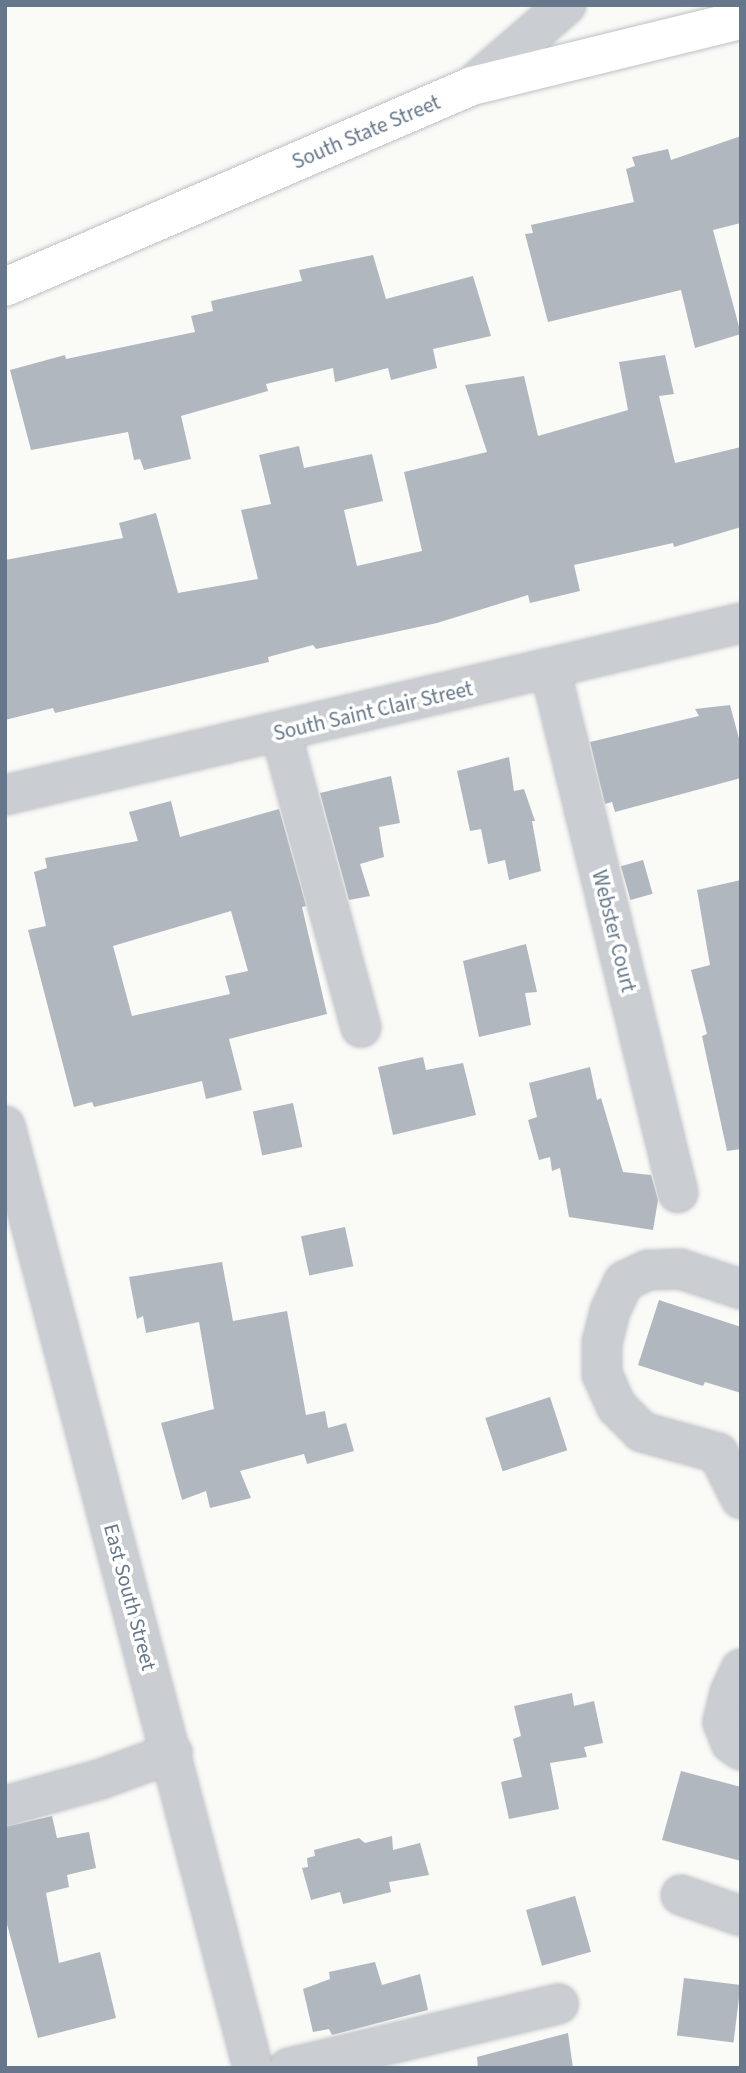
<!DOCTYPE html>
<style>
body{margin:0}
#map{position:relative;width:746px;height:2073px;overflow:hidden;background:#fafaf7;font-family:"Source Sans 3",sans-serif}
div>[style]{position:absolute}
.building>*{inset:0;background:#b0b7bf;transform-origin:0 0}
.roads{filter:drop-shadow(0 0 2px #bdc0c5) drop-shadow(0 0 2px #bdc0c5)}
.minor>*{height:38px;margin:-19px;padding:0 19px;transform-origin:19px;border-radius:19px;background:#cacdd1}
.major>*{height:38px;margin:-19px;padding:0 19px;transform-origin:19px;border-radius:19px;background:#fff}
span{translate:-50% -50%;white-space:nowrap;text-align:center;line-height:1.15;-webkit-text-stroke:7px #fff;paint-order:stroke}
.street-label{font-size:21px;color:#66778b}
.frame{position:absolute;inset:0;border:7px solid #66778b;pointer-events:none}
</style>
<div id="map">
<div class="building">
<div style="clip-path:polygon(741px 136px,741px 223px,713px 230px,741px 334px,695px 348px,681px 290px,548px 322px,525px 234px,533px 233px,531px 225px,634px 202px,626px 169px,635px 166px,632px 157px,668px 149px,671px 160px)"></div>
<div style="clip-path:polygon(373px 255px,386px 299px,473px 276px,491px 336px,433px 349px,437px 368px,391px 380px,388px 368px,335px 382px,333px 368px,266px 384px,268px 391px,181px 416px,191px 459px,144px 470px,140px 459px,134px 460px,128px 432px,31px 450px,10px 370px,65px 355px,66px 359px,195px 332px,191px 316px,213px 311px,211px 301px,302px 281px,299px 270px)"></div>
<div style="clip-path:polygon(665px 355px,674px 394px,659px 396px,675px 463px,741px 447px,741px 527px,674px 547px,673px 543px,574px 565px,580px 591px,530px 603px,528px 595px,437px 623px,316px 649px,313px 645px,268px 657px,269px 662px,55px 713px,53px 708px,5px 720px,5px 560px,123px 538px,119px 523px,156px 513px,178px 593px,258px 579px,241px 510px,271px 504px,259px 455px,299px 446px,304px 468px,372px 454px,383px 501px,344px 510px,357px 566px,422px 551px,404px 472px,487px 452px,465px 385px,524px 376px,538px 436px,628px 410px,619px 362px)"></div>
<div style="clip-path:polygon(730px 705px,741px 746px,741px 778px,615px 812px,612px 802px,605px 804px,590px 742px,699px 716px,695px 709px)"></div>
<div style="clip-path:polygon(509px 757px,514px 791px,524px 789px,535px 821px,532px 821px,541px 871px,509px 880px,505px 860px,488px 864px,481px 829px,470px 831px,457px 771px)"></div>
<div style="clip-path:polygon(391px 776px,400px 823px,379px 827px,384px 857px,360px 864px,370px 896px,349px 900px,320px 793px)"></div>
<div style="clip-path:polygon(evenodd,171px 801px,180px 837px,279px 809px,306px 906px,302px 907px,327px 1014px,229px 1039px,242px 1090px,206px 1099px,202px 1081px,94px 1107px,92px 1102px,74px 1107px,28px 930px,46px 926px,34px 872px,47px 868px,45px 858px,138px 841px,129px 812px,171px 801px,231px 911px,248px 971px,225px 976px,230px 994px,132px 1016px,113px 946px,231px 911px)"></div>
<div style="left:643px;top:860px;width:35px;height:23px;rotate:74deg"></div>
<div style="clip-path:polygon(741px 880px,741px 1149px,727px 1151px,702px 1036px,707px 1034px,691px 970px,710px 965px,697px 890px)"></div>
<div style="clip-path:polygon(526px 944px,537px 992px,525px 993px,531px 1025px,479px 1037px,463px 961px)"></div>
<div style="clip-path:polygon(423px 1057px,426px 1070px,463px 1063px,476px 1115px,393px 1135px,378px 1067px)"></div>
<div style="clip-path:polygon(590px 1067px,597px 1100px,601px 1098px,623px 1172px,651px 1175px,658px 1200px,653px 1230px,569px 1217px,560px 1168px,552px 1171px,550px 1157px,539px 1160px,528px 1120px,537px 1117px,529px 1083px)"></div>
<div style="left:293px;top:1103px;width:45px;height:41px;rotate:78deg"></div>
<div style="left:345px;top:1227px;width:40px;height:45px;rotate:78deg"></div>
<div style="clip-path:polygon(222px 1262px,233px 1321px,287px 1311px,306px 1415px,325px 1411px,328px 1428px,346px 1423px,354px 1451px,307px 1464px,304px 1454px,240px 1471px,251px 1498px,210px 1508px,206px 1491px,182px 1500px,161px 1423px,214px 1409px,199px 1322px,146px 1333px,143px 1316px,137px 1319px,129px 1277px)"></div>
<div style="clip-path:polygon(659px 1300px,741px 1327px,741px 1393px,705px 1382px,703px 1386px,638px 1365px)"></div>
<div style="left:550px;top:1397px;width:56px;height:68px;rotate:72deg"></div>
<div style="clip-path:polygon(572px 1693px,574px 1706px,594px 1701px,603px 1743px,584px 1747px,587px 1757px,550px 1763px,559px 1809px,509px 1819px,501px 1782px,522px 1777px,513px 1739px,521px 1736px,514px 1706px)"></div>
<div style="clip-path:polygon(681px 1771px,741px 1787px,741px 1861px,662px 1840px)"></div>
<div style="clip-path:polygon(52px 1816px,57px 1838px,89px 1832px,96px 1868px,67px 1875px,69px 1887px,46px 1893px,59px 1963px,100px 1952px,116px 2018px,38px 2038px,5px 1917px,5px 1827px)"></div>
<div style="clip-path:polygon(392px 1836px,393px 1850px,420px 1843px,429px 1875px,389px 1882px,391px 1892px,343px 1904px,340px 1892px,311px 1900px,302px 1868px,308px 1867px,307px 1858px,315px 1856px,314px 1850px,359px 1838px,365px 1843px)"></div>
<div style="left:575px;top:1896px;width:58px;height:51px;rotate:74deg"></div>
<div style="clip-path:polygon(375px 1962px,382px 1985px,420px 1974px,428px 2010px,332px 2035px,329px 2029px,313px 2032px,303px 1989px,330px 1979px,329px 1972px)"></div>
<div style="left:684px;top:1978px;width:57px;height:58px;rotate:7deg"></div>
<div style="clip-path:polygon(568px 2033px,573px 2068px,478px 2068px,477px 2057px)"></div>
</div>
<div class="roads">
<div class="minor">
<div style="left:472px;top:86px;width:124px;rotate:-40.8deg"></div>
<div style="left:550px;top:669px;width:539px;rotate:76.27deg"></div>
<div style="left:281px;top:733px;width:305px;rotate:74.8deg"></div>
<div style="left:5px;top:795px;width:756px;rotate:-13.15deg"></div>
<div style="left:5px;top:1126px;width:974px;rotate:75.25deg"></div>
<div style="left:741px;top:1289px;width:64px;rotate:-161.8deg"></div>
<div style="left:680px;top:1269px;width:32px;rotate:178deg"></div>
<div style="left:648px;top:1270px;width:26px;rotate:155deg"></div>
<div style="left:624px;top:1281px;width:33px;rotate:115deg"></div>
<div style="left:610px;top:1311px;width:32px;rotate:104deg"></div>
<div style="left:602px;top:1342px;width:32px;rotate:90deg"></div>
<div style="left:602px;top:1374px;width:36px;rotate:66deg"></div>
<div style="left:617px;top:1407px;width:35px;rotate:45deg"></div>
<div style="left:642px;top:1432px;width:79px;rotate:15.4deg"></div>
<div style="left:718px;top:1453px;width:51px;rotate:63.4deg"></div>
<div style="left:741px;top:1669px;width:26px;rotate:115deg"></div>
<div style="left:730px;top:1693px;width:30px;rotate:104deg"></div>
<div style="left:723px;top:1722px;width:22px;rotate:69deg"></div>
<div style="left:731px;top:1743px;width:12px;rotate:35deg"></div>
<div style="left:5px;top:1806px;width:100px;rotate:-15.7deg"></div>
<div style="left:101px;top:1779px;width:76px;rotate:-20.1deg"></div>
<div style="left:681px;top:1895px;width:64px;rotate:19.3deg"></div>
<div style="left:289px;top:2068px;width:277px;rotate:-13.4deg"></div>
</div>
<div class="major">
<div style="left:5px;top:287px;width:508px;rotate:-23.29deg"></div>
<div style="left:472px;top:86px;width:277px;rotate:-13.8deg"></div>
</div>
</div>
<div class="street-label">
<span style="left:366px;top:132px;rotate:-23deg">South State Street</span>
<span style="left:373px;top:711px;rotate:-13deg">South Saint Clair Street</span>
<span style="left:614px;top:931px;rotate:76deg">Webster Court</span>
<span style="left:130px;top:1597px;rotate:75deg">East South Street</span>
</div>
<div class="frame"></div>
</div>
